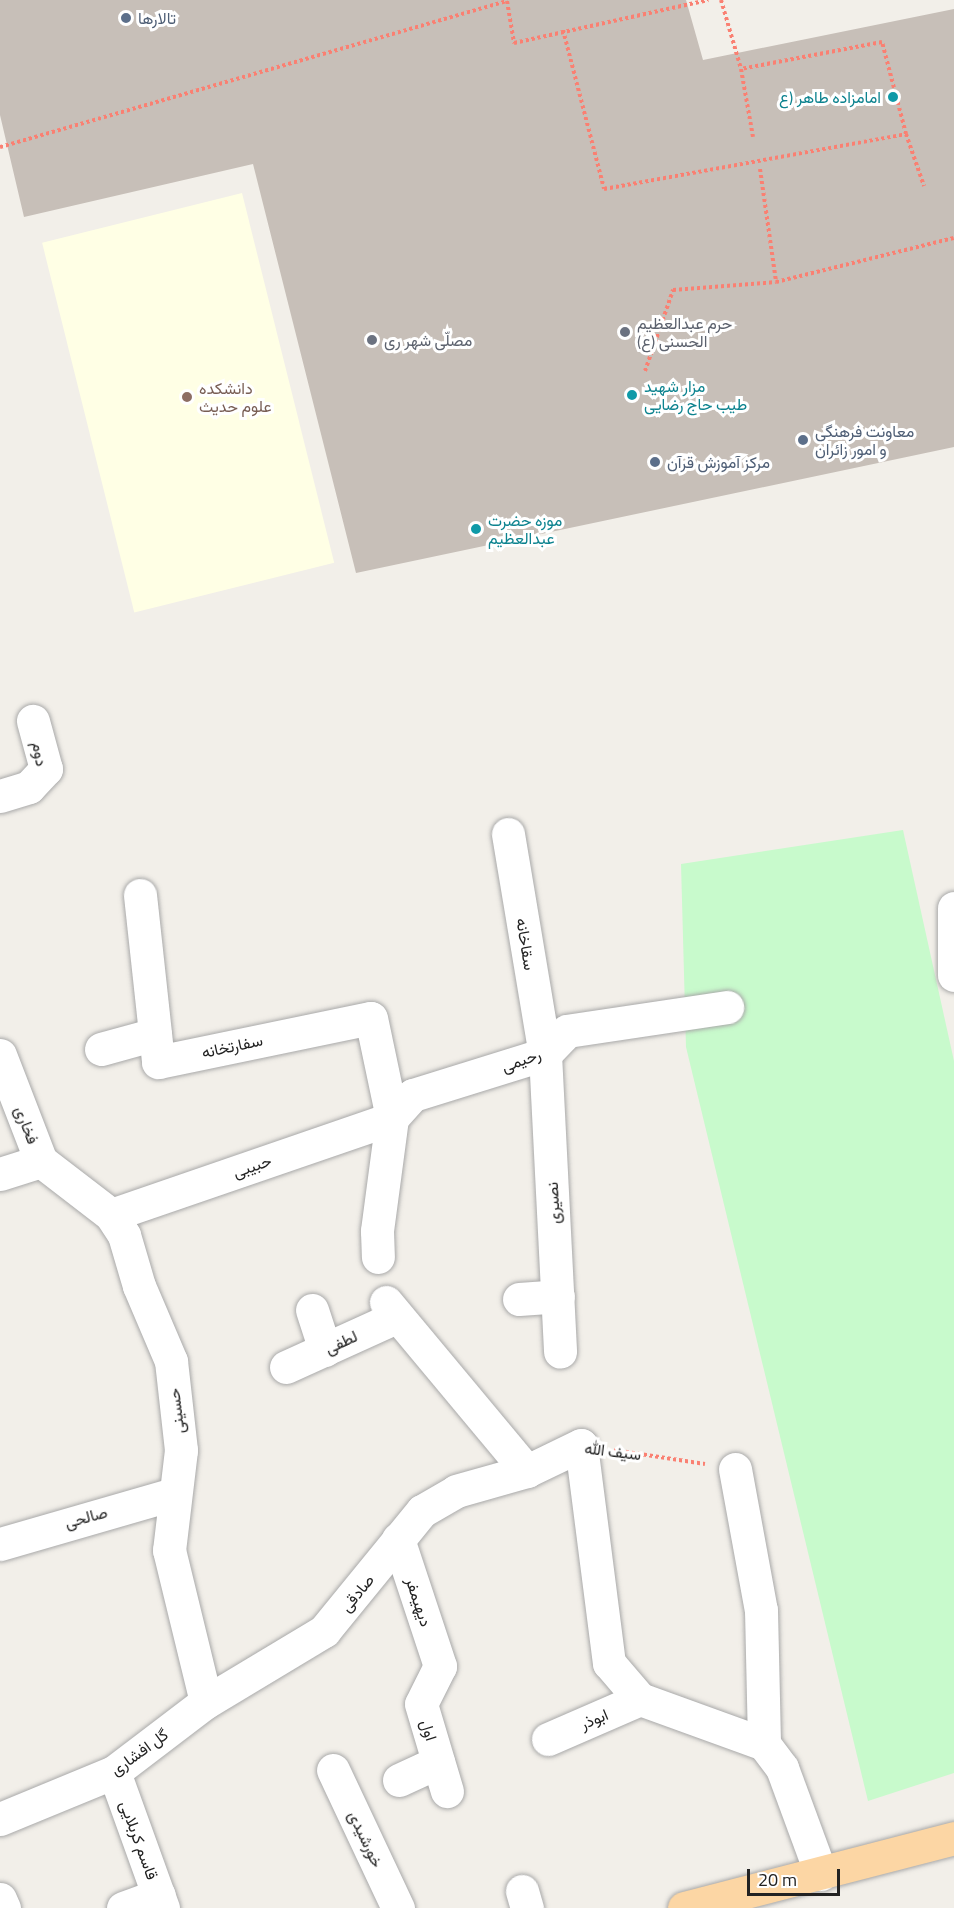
<!DOCTYPE html>
<meta charset="utf-8">
<style>
body{margin:0}
#map{position:relative;width:954px;height:1908px;overflow:hidden;background:#f2efe9;font-family:"Titillium Web",Vazirmatn,sans-serif}
div>[style]{position:absolute}
.education>*{inset:0;background:#ffffe5;transform-origin:0 0}
.park>*{inset:0;background:#c8facc}
.building>*{inset:0;background:#c7bfb8}
.path>*{height:4px;margin-top:-2px;transform-origin:0;background:repeating-linear-gradient(90deg,#fa8072 0 3px,transparent 0 6px)}
.roads{filter:drop-shadow(0 0 2px #a9a9a9) drop-shadow(0 0 2px #a9a9a9)}
.minor>*{height:33px;margin:-16.5px;padding:0 16.5px;transform-origin:16.5px;border-radius:16.5px;background:#fff}
.major>*{height:33px;margin:-16.5px;padding:0 16.5px;transform-origin:16.5px;border-radius:16.5px;background:#fcd6a4}
.dots>*{width:16px;height:16px;translate:-50% -50%;box-sizing:border-box;border:3px solid #fff;border-radius:50%}
span{translate:-50% -50%;white-space:nowrap;text-align:center;line-height:1.15;-webkit-text-stroke:6px #fff;paint-order:stroke}
.service-label{font-size:16px;color:#4e5e75}
.left{translate:0 -50%;text-align:left}
.culture-label{font-size:16px;color:#0d838f}
.right{translate:-100% -50%;text-align:right}
.worship-label{font-size:16px;color:#5b616d}
.education-label{font-size:16px;color:#785e54}
.street-label{font-size:16px;color:#222}
.scale{position:absolute;left:747px;top:1869px;width:93px;height:27px;box-sizing:border-box;border:3px solid #222;border-top:0;padding-left:8px;font-size:18px;line-height:21px;white-space:nowrap;color:#222;-webkit-text-stroke:4px #fff;paint-order:stroke}
</style>
<div id="map">
<div class="education">
<div style="left:242px;top:193px;width:381px;height:206px;rotate:76deg"></div>
</div>
<div class="park">
<div style="clip-path:polygon(903px 830px,954px 1061px,954px 1773px,868px 1801px,686px 1047px,681px 864px)"></div>
</div>
<div class="building">
<div style="clip-path:polygon(0 0,686px 0,703px 60px,954px 9px,954px 447px,356px 573px,253px 164px,24px 217px,0 115px)"></div>
</div>
<div class="path">
<div style="left:721px;top:0;width:72px;rotate:73.8deg"></div>
<div style="left:741px;top:69px;width:69px;rotate:80deg"></div>
<div style="left:563px;top:30px;width:164px;rotate:75.5deg"></div>
<div style="left:604px;top:189px;width:307px;rotate:-10.3deg"></div>
<div style="left:906px;top:134px;width:95px;rotate:-104.6deg"></div>
<div style="left:882px;top:42px;width:144px;rotate:169.2deg"></div>
<div style="left:906px;top:134px;width:55px;rotate:70.9deg"></div>
<div style="left:0;top:147px;width:528px;rotate:-16.06deg"></div>
<div style="left:507px;top:1px;width:43px;rotate:80.5deg"></div>
<div style="left:514px;top:43px;width:199px;rotate:-12.5deg"></div>
<div style="left:760px;top:169px;width:114px;rotate:81.9deg"></div>
<div style="left:645px;top:371px;width:86px;rotate:-70.9deg"></div>
<div style="left:673px;top:290px;width:103px;rotate:-4.4deg"></div>
<div style="left:776px;top:282px;width:183px;rotate:-13.9deg"></div>
<div style="left:614px;top:1450px;width:92px;rotate:8.7deg"></div>
</div>
<div class="roads">
<div class="minor">
<div style="left:0;top:796px;width:30px;rotate:-17deg"></div>
<div style="left:29px;top:787px;width:25px;rotate:-47deg"></div>
<div style="left:46px;top:769px;width:50px;rotate:-105.2deg"></div>
<div style="left:508px;top:834px;width:223px;rotate:80.5deg"></div>
<div style="left:545px;top:1054px;width:298px;rotate:87.1deg"></div>
<div style="left:140px;top:895px;width:168px;rotate:83.8deg"></div>
<div style="left:158px;top:1062px;width:217px;rotate:-11.7deg"></div>
<div style="left:371px;top:1018px;width:102px;rotate:78.1deg"></div>
<div style="left:392px;top:1118px;width:114px;rotate:97.6deg"></div>
<div style="left:377px;top:1231px;width:26px;rotate:88deg"></div>
<div style="left:954px;top:908px;width:67px;rotate:90deg"></div>
<div style="left:101px;top:1049px;width:56px;rotate:-15.5deg"></div>
<div style="left:0;top:1055px;width:114px;rotate:68.9deg"></div>
<div style="left:41px;top:1161px;width:88px;rotate:37.6deg"></div>
<div style="left:111px;top:1215px;width:24px;rotate:57deg"></div>
<div style="left:124px;top:1235px;width:53px;rotate:73.6deg"></div>
<div style="left:139px;top:1286px;width:82px;rotate:66.9deg"></div>
<div style="left:171px;top:1361px;width:90px;rotate:83.6deg"></div>
<div style="left:181px;top:1450px;width:101px;rotate:96.8deg"></div>
<div style="left:169px;top:1550px;width:156px;rotate:76.3deg"></div>
<div style="left:0;top:1174px;width:43px;rotate:-17.6deg"></div>
<div style="left:111px;top:1215px;width:297px;rotate:-19deg"></div>
<div style="left:392px;top:1118px;width:31px;rotate:-48deg"></div>
<div style="left:413px;top:1095px;width:138px;rotate:-17.3deg"></div>
<div style="left:545px;top:1054px;width:32px;rotate:-46deg"></div>
<div style="left:567px;top:1031px;width:162px;rotate:-8.5deg"></div>
<div style="left:519px;top:1299px;width:39px;rotate:-4deg"></div>
<div style="left:386px;top:1302px;width:220px;rotate:50.2deg"></div>
<div style="left:312px;top:1310px;width:42px;rotate:72deg"></div>
<div style="left:286px;top:1367px;width:121px;rotate:-24.4deg"></div>
<div style="left:735px;top:1469px;width:143px;rotate:79.6deg"></div>
<div style="left:761px;top:1610px;width:134px;rotate:88.7deg"></div>
<div style="left:398px;top:1539px;width:134px;rotate:71.7deg"></div>
<div style="left:440px;top:1666px;width:42px;rotate:116.6deg"></div>
<div style="left:421px;top:1704px;width:91px;rotate:73.4deg"></div>
<div style="left:0;top:1544px;width:180px;rotate:-16.1deg"></div>
<div style="left:548px;top:1739px;width:100px;rotate:-23.5deg"></div>
<div style="left:333px;top:1770px;width:153px;rotate:64.8deg"></div>
<div style="left:114px;top:1772px;width:145px;rotate:70.2deg"></div>
<div style="left:399px;top:1780px;width:43px;rotate:-24.8deg"></div>
<div style="left:0;top:1819px;width:123px;rotate:-22.4deg"></div>
<div style="left:114px;top:1772px;width:116px;rotate:-37.3deg"></div>
<div style="left:206px;top:1702px;width:138px;rotate:-31deg"></div>
<div style="left:324px;top:1631px;width:155px;rotate:-50.8deg"></div>
<div style="left:422px;top:1511px;width:39px;rotate:-30deg"></div>
<div style="left:456px;top:1491px;width:74px;rotate:-15.7deg"></div>
<div style="left:527px;top:1471px;width:60px;rotate:-25.7deg"></div>
<div style="left:581px;top:1445px;width:220px;rotate:82.7deg"></div>
<div style="left:609px;top:1663px;width:48px;rotate:49.3deg"></div>
<div style="left:640px;top:1699px;width:132px;rotate:19.9deg"></div>
<div style="left:764px;top:1744px;width:30px;rotate:53deg"></div>
<div style="left:782px;top:1768px;width:113px;rotate:69.8deg"></div>
<div style="left:522px;top:1891px;width:18px;rotate:74deg"></div>
<div style="left:0;top:1899px;width:10px;rotate:66deg"></div>
<div style="left:123px;top:1908px;width:38px;rotate:-20deg"></div>
</div>
<div class="major">
<div style="left:684px;top:1908px;width:279px;rotate:-14.5deg"></div>
</div>
</div>
<div class="dots">
<div style="left:126px;top:18px;background:#5c6f8a"></div>
<div style="left:893px;top:97px;background:#0f9aa8"></div>
<div style="left:625px;top:332px;background:#6b7280"></div>
<div style="left:372px;top:340px;background:#6b7280"></div>
<div style="left:632px;top:395px;background:#0f9aa8"></div>
<div style="left:187px;top:397px;background:#8d6e63"></div>
<div style="left:803px;top:440px;background:#5c6f8a"></div>
<div style="left:655px;top:462px;background:#5c6f8a"></div>
<div style="left:476px;top:529px;background:#0f9aa8"></div>
</div>
<div class="service-label">
<span class="left" style="left:138px;top:18px">تالارها</span>
<span class="left" style="left:815px;top:440px">معاونت فرهنگی<br>و امور زائران</span>
<span class="left" style="left:667px;top:462px">مرکز آموزش قرآن</span>
</div>
<div class="culture-label">
<span class="right" style="left:881px;top:97px">امامزاده طاهر (ع</span>
<span class="left" style="left:644px;top:395px">مزار شهید<br>طیب حاج رضایی</span>
<span class="left" style="left:488px;top:529px">موزه حضرت<br>عبدالعظیم</span>
</div>
<div class="worship-label">
<span class="left" style="left:637px;top:332px">حرم عبدالعظیم<br>الحسنی (ع)</span>
<span class="left" style="left:384px;top:340px">مصلّی شهر ری</span>
</div>
<div class="education-label">
<span class="left" style="left:199px;top:397px">دانشکده<br>علوم حدیث</span>
</div>
<div class="street-label">
<span style="left:40px;top:754px;rotate:80deg">دوم</span>
<span style="left:526px;top:944px;rotate:81deg">سقاخانه</span>
<span style="left:232px;top:1046px;rotate:-12deg">سفارتخانه</span>
<span style="left:521px;top:1060px;rotate:-20deg">رحیمی</span>
<span style="left:27px;top:1125px;rotate:69deg">فخاری</span>
<span style="left:252px;top:1166px;rotate:-19deg">حبیبی</span>
<span style="left:553px;top:1203px;rotate:-93deg">نصیری</span>
<span style="left:341px;top:1342px;rotate:-25deg">لطفی</span>
<span style="left:176px;top:1411px;rotate:-97deg">حسینی</span>
<span style="left:613px;top:1451px;rotate:7deg">سیف الله</span>
<span style="left:86px;top:1517px;rotate:-15deg">صالحی</span>
<span style="left:357px;top:1593px;rotate:-51deg">صادقی</span>
<span style="left:419px;top:1602px;rotate:72deg">دیهیمفر</span>
<span style="left:594px;top:1719px;rotate:-23deg">ابوذر</span>
<span style="left:429px;top:1730px;rotate:73deg">اول</span>
<span style="left:139px;top:1752px;rotate:-36deg">گل افشاری</span>
<span style="left:366px;top:1839px;rotate:65deg">خورشیدی</span>
<span style="left:139px;top:1840px;rotate:70deg">قاسم کربلایی</span>
</div>
<div class="scale">20 m</div>
</div>
